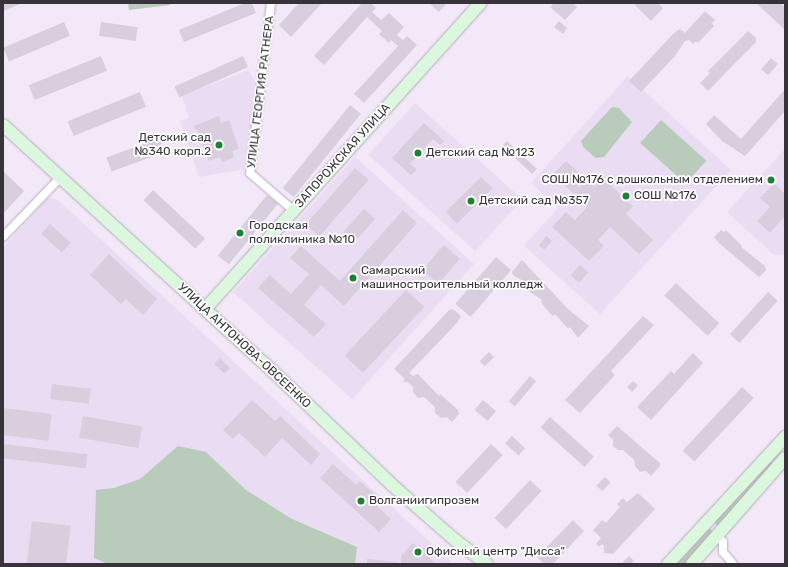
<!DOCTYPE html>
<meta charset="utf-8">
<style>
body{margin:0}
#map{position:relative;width:788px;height:567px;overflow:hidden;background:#f3e8f8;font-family:Rubik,sans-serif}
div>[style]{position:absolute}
.built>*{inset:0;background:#eadcf2;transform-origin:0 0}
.green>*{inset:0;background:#b9cbba;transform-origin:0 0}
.building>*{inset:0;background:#d9cede;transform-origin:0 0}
.roads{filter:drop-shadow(0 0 1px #b6acbb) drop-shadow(0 0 1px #b6acbb)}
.street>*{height:8px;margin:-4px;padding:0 4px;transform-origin:4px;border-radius:4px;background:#fff}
.secondary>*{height:12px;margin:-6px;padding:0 6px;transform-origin:6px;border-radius:6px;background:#dbf8de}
.dots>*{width:11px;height:11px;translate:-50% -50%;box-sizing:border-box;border:2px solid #fff;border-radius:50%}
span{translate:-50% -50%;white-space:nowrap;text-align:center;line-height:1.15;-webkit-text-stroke:3.5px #fff;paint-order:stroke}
.street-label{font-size:12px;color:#38333a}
.poi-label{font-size:12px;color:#38333a}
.right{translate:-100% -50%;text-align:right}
.left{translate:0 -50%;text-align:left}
.frame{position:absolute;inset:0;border:4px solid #38333a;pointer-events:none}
</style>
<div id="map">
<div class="built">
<div style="clip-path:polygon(248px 70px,257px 83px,246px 169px,199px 177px,180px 121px,189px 118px,182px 96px)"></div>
<div style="clip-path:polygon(628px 76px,731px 170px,600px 314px,524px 246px,558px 208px,531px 183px)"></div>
<div style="left:415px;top:103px;width:144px;height:70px;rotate:42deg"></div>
<div style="clip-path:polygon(785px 149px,785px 254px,774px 255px,727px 212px)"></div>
<div style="left:355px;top:157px;width:160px;height:182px;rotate:42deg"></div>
<div style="clip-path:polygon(48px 197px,58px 200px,454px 564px,3px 564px,3px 248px)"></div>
</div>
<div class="green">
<div style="clip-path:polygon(128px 3px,170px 3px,170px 5px,129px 10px)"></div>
<div style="clip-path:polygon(612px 107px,619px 108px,632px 122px,604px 157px,596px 158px,583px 147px,581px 141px)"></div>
<div style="left:661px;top:120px;width:61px;height:31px;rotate:42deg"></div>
<div style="clip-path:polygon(178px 446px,206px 452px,246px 490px,292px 519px,357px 547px,355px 564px,108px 564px,94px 558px,96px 490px,114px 488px,140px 479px)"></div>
<div style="left:766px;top:458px;width:9px;height:83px;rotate:41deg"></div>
<div style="clip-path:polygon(709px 528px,715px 533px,690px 564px,675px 564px)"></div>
</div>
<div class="building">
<div style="clip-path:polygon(3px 3px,23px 3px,3px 11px)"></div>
<div style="clip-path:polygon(245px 3px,252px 3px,256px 13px,184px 42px,179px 30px)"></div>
<div style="clip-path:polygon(299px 3px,322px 3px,291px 37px,279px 25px)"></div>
<div style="clip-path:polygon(362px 3px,371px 3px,376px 8px,372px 12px,381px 20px,389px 13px,404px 27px,397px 35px,403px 40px,407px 36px,417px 45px,364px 103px,354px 94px,398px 46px,391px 40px,389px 43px,379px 34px,382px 31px,367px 17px,324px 65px,314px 56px)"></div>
<div style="clip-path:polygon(429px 3px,447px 3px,439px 12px)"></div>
<div style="clip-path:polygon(554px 3px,573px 3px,577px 7px,565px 20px,550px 7px)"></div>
<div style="clip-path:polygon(633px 3px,658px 3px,663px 8px,651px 21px)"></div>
<div style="clip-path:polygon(756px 3px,780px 3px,785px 7px,785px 30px)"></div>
<div style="clip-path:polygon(705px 11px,715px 20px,712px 23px,714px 26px,698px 43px,696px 41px,693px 44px,689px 40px,685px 41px,675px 56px,641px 92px,629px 81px,674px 33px,680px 29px,685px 33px)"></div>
<div style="clip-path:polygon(559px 21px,567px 28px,563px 34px,554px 27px)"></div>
<div style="left:64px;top:22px;width:15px;height:66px;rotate:67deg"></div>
<div style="left:101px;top:22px;width:37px;height:14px;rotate:8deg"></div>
<div style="clip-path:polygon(748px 31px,756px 38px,756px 42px,708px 91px,700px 83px,710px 73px,708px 71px)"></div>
<div style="left:101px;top:56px;width:16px;height:78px;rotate:68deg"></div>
<div style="left:243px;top:56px;width:12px;height:75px;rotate:66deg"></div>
<div style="left:771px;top:58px;width:9px;height:15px;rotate:41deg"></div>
<div style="clip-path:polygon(785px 89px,785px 111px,745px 156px,722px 141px,706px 124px,714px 115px,741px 139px)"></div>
<div style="left:140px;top:92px;width:16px;height:78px;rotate:68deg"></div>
<div style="left:350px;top:105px;width:14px;height:107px;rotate:39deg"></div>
<div style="clip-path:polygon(219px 116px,221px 123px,229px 120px,239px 149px,232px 151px,234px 157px,222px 162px,220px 157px,209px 161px,197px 129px,195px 130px,194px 126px)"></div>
<div style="clip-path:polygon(424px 123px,444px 141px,440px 145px,433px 139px,410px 164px,417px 169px,411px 175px,392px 158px)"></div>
<div style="left:160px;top:138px;width:15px;height:57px;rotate:70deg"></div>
<div style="left:507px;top:141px;width:41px;height:7px;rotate:43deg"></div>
<div style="clip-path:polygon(566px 161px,594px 187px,603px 178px,633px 206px,626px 214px,653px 240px,639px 254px,610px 227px,598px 240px,604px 246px,589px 261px,552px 227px,566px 212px,575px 220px,587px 207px,553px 174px)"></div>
<div style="left:355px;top:168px;width:18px;height:75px;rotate:41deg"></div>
<div style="clip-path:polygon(3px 171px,24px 191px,3px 214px)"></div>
<div style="left:481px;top:177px;width:16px;height:50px;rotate:45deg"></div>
<div style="clip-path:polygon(774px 183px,785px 194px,785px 220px,783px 218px,770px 233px,757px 221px,770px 207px,760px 198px)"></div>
<div style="left:153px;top:190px;width:71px;height:14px;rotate:43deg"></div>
<div style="left:267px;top:195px;width:14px;height:78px;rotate:39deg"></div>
<div style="left:364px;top:209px;width:15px;height:31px;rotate:42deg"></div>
<div style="clip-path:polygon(403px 210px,417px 223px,344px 306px,321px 285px,304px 305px,326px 324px,314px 337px,258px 288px,270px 275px,291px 294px,309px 274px,290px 258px,301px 246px,340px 281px)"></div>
<div style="left:50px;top:224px;width:28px;height:13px;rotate:42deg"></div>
<div style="clip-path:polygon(721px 230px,724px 232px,726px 230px,742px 246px,741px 247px,765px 266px,766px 270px,759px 277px,719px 243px,714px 237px)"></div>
<div style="clip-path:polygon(546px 236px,552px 241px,544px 250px,539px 245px)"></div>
<div style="left:444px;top:245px;width:21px;height:33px;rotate:41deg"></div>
<div style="clip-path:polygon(109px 254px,157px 299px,143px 315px,126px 299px,121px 304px,90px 275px)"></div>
<div style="left:496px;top:257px;width:20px;height:62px;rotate:41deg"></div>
<div style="clip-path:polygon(522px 260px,568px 309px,589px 326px,578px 338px,570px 327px,568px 329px,555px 314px,553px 316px,547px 310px,541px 302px,542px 300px,530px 292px,525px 282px,513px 275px,512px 272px)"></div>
<div style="left:580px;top:265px;width:11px;height:14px;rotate:41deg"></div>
<div style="left:676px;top:283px;width:59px;height:17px;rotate:43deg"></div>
<div style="left:406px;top:290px;width:25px;height:90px;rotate:43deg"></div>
<div style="left:768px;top:292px;width:13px;height:57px;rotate:42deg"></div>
<div style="clip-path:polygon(453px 309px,461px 316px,457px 323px,409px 373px,413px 376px,418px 374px,439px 396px,440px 394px,458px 410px,459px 414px,452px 422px,447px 417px,441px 418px,435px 413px,435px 407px,424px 397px,418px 398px,413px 392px,413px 387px,407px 381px,406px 383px,403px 381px,405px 379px,394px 369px,449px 310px)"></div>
<div style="clip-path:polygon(643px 316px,654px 325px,611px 371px,615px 375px,580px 413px,565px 400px)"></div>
<div style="left:489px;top:352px;width:7px;height:13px;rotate:45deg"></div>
<div style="clip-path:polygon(693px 353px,703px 363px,651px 420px,637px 407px,671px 371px,674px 374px)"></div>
<div style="left:220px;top:358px;width:14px;height:8px;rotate:45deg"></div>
<div style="left:530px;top:376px;width:8px;height:33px;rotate:40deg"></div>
<div style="clip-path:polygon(633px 381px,638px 385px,632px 392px,627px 387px)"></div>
<div style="left:52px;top:384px;width:39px;height:15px;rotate:7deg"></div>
<div style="left:742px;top:387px;width:16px;height:87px;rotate:43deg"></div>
<div style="clip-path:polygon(252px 400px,275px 421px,280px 416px,320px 454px,311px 465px,282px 438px,265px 457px,239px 433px,233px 439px,223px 430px)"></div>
<div style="left:483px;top:400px;width:17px;height:13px;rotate:40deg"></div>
<div style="left:3px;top:408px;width:49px;height:27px;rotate:7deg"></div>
<div style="left:83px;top:416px;width:60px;height:22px;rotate:10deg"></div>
<div style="left:550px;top:417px;width:59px;height:14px;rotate:42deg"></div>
<div style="clip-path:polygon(617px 426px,660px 463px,660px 466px,651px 476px,646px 471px,640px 472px,635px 466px,634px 460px,623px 450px,618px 450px,613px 446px,613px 440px,608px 435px)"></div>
<div style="left:512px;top:436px;width:18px;height:10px;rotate:43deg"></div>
<div style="left:3px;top:444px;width:85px;height:14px;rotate:7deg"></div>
<div style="left:491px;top:444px;width:16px;height:52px;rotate:43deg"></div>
<div style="clip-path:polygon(333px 464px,356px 485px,360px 481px,379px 498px,374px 503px,391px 519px,379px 532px,320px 478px)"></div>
<div style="left:605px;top:477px;width:8px;height:12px;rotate:45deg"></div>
<div style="left:530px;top:480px;width:16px;height:52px;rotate:43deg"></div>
<div style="clip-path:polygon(638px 493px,655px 509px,613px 554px,604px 553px,604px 546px,602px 544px,599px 547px,596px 544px,601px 538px,593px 530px,602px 520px,606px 523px,620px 507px,617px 504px,623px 498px,627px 502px)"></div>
<div style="clip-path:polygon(573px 520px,584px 531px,553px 564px,544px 564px,537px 557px)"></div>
<div style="left:32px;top:521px;width:39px;height:43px;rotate:7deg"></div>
<div style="clip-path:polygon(413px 543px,421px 550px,425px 547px,433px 555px,430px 558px,436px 564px,401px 564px,401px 556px)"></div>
<div style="clip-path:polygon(629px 556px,634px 561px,631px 564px,621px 564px)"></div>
<div style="clip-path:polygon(367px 559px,398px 562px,397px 564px,367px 564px)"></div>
</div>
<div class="roads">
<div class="street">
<div style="left:271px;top:3px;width:171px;rotate:97deg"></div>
<div style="left:250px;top:173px;width:57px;rotate:40.7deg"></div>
<div style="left:3px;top:237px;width:83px;rotate:-46deg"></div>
<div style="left:717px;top:535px;width:9px;rotate:49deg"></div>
<div style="left:723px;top:542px;width:10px;rotate:90deg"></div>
<div style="left:723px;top:552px;width:16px;rotate:50deg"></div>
</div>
<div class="secondary">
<div style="left:3px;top:125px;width:352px;rotate:42.4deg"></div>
<div style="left:263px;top:362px;width:178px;rotate:43.6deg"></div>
<div style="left:392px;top:485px;width:84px;rotate:41.1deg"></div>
<div style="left:455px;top:540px;width:40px;rotate:37deg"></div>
<div style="left:205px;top:309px;width:412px;rotate:-48deg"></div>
<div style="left:668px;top:564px;width:173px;rotate:-47.3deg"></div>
<div style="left:692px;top:564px;width:141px;rotate:-48.7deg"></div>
</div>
</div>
<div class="dots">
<div style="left:219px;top:145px;background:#1d8134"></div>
<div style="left:418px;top:153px;background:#1d8134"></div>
<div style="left:771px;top:180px;background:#1d8134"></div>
<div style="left:626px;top:196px;background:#1d8134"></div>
<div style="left:471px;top:201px;background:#1d8134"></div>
<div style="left:240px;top:233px;background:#1d8134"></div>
<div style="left:353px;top:278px;background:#1d8134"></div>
<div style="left:361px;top:501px;background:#1d8134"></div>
<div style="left:418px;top:552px;background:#1d8134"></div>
</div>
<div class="street-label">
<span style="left:261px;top:92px;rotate:-83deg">УЛИЦА ГЕОРГИЯ РАТНЕРА</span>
<span style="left:343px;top:156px;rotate:-48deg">ЗАПОРОЖСКАЯ УЛИЦА</span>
<span style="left:244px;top:346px;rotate:43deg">УЛИЦА АНТОНОВА-ОВСЕЕНКО</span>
</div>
<div class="poi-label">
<span class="right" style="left:211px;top:145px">Детский сад<br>№340 корп.2</span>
<span class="left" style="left:426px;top:153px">Детский сад №123</span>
<span class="right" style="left:763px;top:180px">СОШ №176 с дошкольным отделением</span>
<span class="left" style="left:634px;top:196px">СОШ №176</span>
<span class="left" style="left:479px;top:201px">Детский сад №357</span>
<span class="left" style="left:249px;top:233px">Городская<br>поликлиника №10</span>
<span class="left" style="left:361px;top:278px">Самарский<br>машиностроительный колледж</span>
<span class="left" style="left:369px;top:501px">Волганиигипрозем</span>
<span class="left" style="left:426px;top:552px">Офисный центр "Дисса"</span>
</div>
<div class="frame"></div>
</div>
